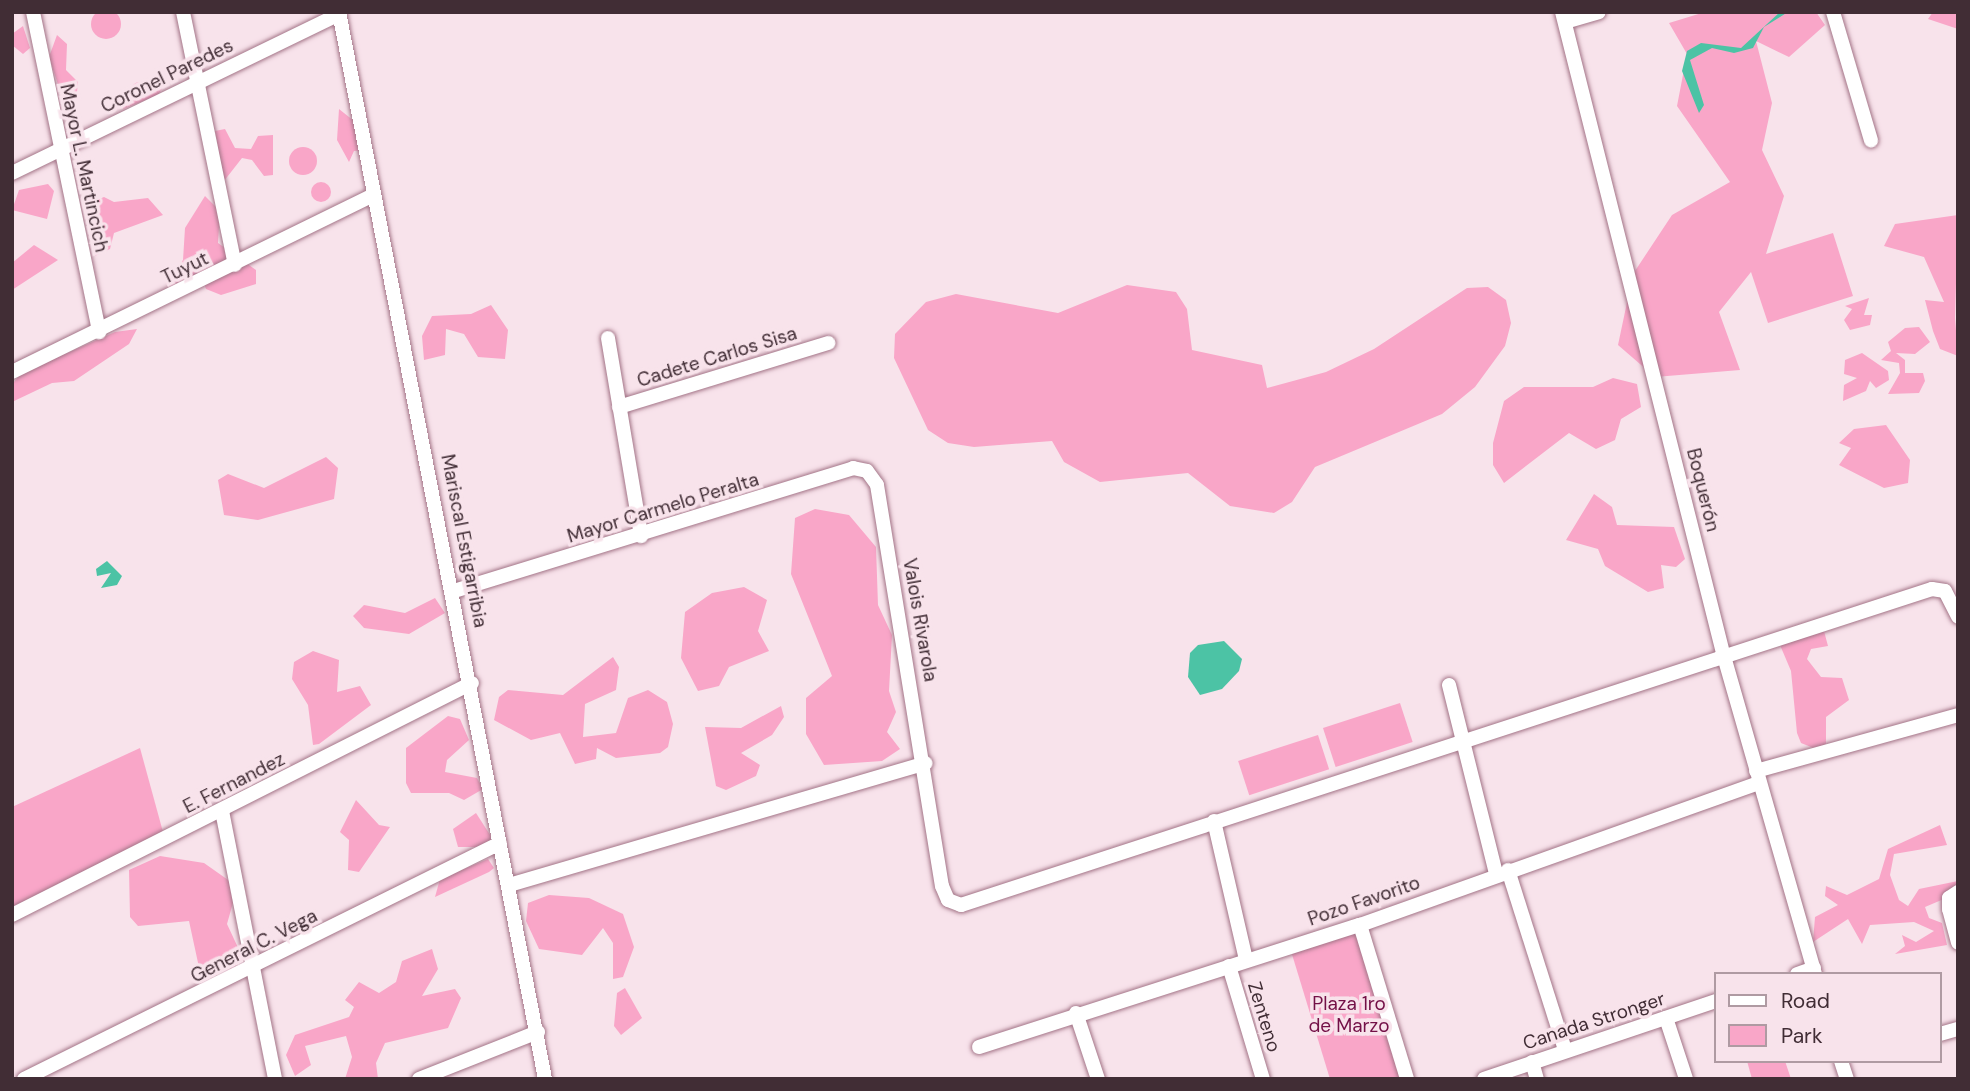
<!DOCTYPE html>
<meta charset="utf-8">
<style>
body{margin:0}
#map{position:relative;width:1970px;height:1091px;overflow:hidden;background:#f8e3eb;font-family:"DM Sans",sans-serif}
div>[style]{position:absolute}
.green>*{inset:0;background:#f9a6c8;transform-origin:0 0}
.round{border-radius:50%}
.water>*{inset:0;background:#4cc3a5}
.roads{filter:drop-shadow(0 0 2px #a37487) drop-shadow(0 0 2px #a37487)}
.minor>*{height:14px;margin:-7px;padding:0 7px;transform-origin:7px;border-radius:7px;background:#fff}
span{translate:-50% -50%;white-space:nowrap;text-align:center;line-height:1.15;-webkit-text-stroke:7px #f8e3eb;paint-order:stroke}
.street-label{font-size:19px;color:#412d35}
.park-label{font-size:19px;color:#731047}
.frame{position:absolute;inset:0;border:14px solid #412d35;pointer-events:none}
.legend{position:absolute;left:1714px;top:972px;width:228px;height:91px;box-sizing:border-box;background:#f8e3eb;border:2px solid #af9aa2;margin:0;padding:9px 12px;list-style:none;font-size:21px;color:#412d35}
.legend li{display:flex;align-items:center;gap:14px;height:35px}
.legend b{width:35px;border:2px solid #af9aa2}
</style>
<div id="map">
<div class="green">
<div class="round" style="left:91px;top:9px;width:30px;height:30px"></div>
<div style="clip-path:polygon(1705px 12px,1816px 12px,1825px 25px,1789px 57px,1756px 41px,1772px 103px,1762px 150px,1784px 196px,1766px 254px,1833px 233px,1853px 296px,1768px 323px,1751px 272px,1719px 312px,1740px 370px,1655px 377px,1618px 345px,1633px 274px,1672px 215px,1730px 182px,1677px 106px,1687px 54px,1669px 23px)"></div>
<div style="clip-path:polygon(1933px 12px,1958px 12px,1958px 29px,1928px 19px)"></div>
<div style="clip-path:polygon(23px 26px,30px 48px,23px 54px,12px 45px,12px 34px)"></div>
<div style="clip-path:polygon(57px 35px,67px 44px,66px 70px,78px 82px,76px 102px,66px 109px,49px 57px)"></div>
<div style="clip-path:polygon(137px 82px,164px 85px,158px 95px,123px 109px,121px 94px)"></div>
<div style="clip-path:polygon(339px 109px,354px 121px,365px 150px,354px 151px,349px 162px,337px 140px)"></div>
<div style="clip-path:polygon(225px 129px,235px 148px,251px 149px,258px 136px,273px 135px,273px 175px,264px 176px,252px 160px,242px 158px,224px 181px,215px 131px)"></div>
<div class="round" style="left:289px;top:147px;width:28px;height:28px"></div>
<div class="round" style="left:311px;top:182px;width:20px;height:20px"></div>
<div style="clip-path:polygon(48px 184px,54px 191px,47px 219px,12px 210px,19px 190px)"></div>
<div style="clip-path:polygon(205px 196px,220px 211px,218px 243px,256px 270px,256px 284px,221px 295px,206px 289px,200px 273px,170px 287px,166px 283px,183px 260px,185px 228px)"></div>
<div style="clip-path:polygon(104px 197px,114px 202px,148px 198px,163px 215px,114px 233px,110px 249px,95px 256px,85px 205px)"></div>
<div style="clip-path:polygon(1958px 215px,1955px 318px,1958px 356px,1940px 349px,1933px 331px,1925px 300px,1944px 302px,1924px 257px,1884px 246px,1895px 224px)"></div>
<div style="clip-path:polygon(34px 245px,58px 260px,12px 290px,12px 263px)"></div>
<div style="clip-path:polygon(1127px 285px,1176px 292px,1187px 309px,1192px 350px,1262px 365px,1267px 388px,1326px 372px,1374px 349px,1467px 288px,1488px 287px,1506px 300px,1511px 323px,1505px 346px,1475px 387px,1442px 414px,1315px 467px,1292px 502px,1274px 513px,1230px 506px,1188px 473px,1100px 482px,1064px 462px,1052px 441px,974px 447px,948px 443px,928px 430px,894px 358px,895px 334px,926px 302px,956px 294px,1058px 313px)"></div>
<div style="clip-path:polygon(1869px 298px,1864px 315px,1872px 315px,1870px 325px,1850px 330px,1844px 320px,1852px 309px,1845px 306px)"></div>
<div style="clip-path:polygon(491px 305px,508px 330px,505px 359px,478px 357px,464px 334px,446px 329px,445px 355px,424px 360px,422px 336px,432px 316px,471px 314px)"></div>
<div style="clip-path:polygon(1919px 327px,1930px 342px,1915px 354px,1896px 353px,1905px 360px,1905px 373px,1923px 373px,1925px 381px,1919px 393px,1888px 394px,1900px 373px,1899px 363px,1881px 360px,1891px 351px,1888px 342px,1905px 328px)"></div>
<div style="clip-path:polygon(137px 329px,129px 344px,74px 381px,52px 383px,12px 402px,12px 384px,22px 373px,115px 332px)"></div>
<div style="clip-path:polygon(1862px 353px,1888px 371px,1889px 380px,1876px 388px,1870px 381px,1866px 391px,1843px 401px,1844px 385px,1857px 378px,1844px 374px,1845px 360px)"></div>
<div style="clip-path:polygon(1613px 378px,1637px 384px,1641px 407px,1621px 419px,1615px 440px,1596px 449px,1569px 433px,1504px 483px,1493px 465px,1493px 443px,1504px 401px,1524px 387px,1593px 387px)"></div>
<div style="clip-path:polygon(1886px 425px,1910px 460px,1908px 483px,1884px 488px,1839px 465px,1851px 448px,1839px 443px,1854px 429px)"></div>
<div style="clip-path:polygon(326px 457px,338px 468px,334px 499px,258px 520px,224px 515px,218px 480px,228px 474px,264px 488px)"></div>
<div style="clip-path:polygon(1594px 494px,1612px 507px,1617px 525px,1674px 527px,1685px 559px,1676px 567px,1661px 565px,1664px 588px,1648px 592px,1605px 566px,1598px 549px,1566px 540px)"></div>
<div style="clip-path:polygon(815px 509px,849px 515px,876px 547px,878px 605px,892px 635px,889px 691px,896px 712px,887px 732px,900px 749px,882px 761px,824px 765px,806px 734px,806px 698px,832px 676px,791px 574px,795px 518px)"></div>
<div style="clip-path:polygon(744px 587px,767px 600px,758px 631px,769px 651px,729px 667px,719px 686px,698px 691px,681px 658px,685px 612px,712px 593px)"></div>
<div style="clip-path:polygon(435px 598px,445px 613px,409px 634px,364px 628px,353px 616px,364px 605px,405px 613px)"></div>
<div style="clip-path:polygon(1824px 631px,1828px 646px,1811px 649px,1807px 659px,1821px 677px,1842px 678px,1849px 700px,1826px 717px,1826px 744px,1816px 749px,1801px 743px,1797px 733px,1791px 671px,1780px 645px)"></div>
<div style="clip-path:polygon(313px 651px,339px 660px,337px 692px,360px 686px,371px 705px,319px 744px,313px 745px,308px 705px,292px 679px,294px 662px)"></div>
<div style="clip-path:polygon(613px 657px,619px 667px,616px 690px,585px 704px,583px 737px,616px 733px,628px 698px,648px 690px,667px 702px,673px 724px,668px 747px,660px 753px,616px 758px,597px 748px,596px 759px,575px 764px,560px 733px,531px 740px,494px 720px,499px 697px,508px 690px,563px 695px)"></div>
<div style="left:1400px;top:703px;width:41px;height:81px;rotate:72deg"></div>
<div style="clip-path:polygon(781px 706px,784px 717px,772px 735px,741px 753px,760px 765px,756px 776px,726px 790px,716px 786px,705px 727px,741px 728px)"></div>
<div style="clip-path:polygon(448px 716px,460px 719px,469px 740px,447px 760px,445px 772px,477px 778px,483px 789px,464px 800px,449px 793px,411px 793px,406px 783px,406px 748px)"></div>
<div style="left:1318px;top:735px;width:36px;height:84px;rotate:72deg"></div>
<div style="clip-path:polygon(140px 748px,163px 832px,12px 907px,12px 807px)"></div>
<div style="clip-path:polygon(356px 800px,379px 825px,390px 827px,359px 872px,348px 870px,349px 840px,340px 832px)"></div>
<div style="clip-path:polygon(476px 813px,494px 841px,485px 847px,458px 847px,453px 829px)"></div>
<div style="clip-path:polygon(1940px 825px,1947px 845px,1894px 854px,1890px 875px,1899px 900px,1908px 906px,1919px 889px,1958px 881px,1958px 893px,1925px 907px,1929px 918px,1942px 923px,1947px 945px,1895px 954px,1905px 946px,1902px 935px,1916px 942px,1934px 931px,1914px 922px,1870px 925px,1862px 944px,1848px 919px,1813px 942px,1815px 917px,1838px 905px,1825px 896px,1826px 886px,1847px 895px,1879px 879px,1888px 849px)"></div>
<div style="clip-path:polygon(160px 856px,204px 863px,231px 882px,236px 892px,227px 924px,241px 954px,238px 966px,209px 978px,200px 972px,189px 921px,138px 926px,130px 917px,129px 870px)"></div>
<div style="clip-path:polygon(488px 859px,494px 868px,489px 872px,435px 897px,440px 879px)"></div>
<div style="clip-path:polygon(549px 895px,589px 898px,623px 914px,634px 947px,623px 977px,613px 979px,613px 943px,603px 928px,582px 955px,539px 949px,526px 921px,528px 903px)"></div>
<div style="clip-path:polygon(1362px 930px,1407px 1079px,1330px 1079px,1291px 951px)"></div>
<div style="clip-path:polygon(432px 949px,438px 969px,422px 996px,455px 989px,461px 998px,448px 1028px,385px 1043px,376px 1063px,378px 1079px,345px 1079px,352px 1057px,346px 1036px,305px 1046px,311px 1065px,295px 1076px,286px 1055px,295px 1035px,349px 1017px,354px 1007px,345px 1000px,359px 982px,379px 993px,396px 982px,402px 961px)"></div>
<div style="clip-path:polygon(625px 988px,642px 1018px,621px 1035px,614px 1026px,617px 993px)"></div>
<div style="clip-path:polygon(1747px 1061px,1785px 1061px,1791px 1079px,1752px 1079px)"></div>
</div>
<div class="water">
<div style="clip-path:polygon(1780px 12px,1788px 12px,1764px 27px,1753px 48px,1734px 53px,1712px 48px,1690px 60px,1704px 105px,1699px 113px,1682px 71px,1687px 51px,1701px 43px,1741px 48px)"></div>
<div style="clip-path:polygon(107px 561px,122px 576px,117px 585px,101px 588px,111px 573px,97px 576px,96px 569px)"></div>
<div style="clip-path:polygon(1224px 641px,1242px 659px,1239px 671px,1222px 689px,1200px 695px,1188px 677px,1190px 653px,1198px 645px)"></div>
</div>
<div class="roads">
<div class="minor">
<div style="left:33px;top:12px;width:327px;rotate:78.3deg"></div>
<div style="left:183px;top:12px;width:258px;rotate:78.4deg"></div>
<div style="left:339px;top:12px;width:1087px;rotate:79.07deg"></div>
<div style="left:1562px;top:12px;width:661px;rotate:75.9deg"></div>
<div style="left:1723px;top:653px;width:334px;rotate:74deg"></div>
<div style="left:1833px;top:12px;width:134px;rotate:73.5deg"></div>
<div style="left:1565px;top:22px;width:35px;rotate:-16deg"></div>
<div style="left:12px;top:173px;width:364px;rotate:-25.9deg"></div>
<div style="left:608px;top:338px;width:201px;rotate:80.5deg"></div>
<div style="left:12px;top:372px;width:403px;rotate:-26.1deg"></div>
<div style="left:619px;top:407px;width:219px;rotate:-17deg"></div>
<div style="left:454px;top:591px;width:418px;rotate:-17.1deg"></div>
<div style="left:853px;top:468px;width:14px;rotate:12deg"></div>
<div style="left:867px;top:471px;width:17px;rotate:54deg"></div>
<div style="left:877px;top:485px;width:406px;rotate:80.8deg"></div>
<div style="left:942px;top:886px;width:15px;rotate:67deg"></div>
<div style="left:948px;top:900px;width:14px;rotate:21deg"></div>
<div style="left:961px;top:905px;width:1021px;rotate:-18.03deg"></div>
<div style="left:1932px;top:589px;width:13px;rotate:9deg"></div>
<div style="left:1945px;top:591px;width:29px;rotate:63deg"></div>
<div style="left:1449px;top:685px;width:195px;rotate:76deg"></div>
<div style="left:1756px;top:771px;width:210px;rotate:-15.5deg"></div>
<div style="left:222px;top:811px;width:273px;rotate:78.8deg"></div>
<div style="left:1214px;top:821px;width:143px;rotate:77deg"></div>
<div style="left:1508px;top:870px;width:189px;rotate:72.4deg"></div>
<div style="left:509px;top:885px;width:434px;rotate:-16.3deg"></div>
<div style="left:1958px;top:892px;width:11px;rotate:146deg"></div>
<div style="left:1949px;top:898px;width:11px;rotate:90deg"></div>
<div style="left:1949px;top:909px;width:35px;rotate:75deg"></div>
<div style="left:12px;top:915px;width:515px;rotate:-26.76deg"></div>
<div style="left:1360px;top:925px;width:161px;rotate:73deg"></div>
<div style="left:1229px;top:966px;width:118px;rotate:73.3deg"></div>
<div style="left:1797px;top:974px;width:18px;rotate:-19deg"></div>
<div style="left:1076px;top:1013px;width:70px;rotate:71.6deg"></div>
<div style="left:1666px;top:1018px;width:64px;rotate:71.8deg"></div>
<div style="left:1940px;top:1034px;width:19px;rotate:-16deg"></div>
<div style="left:979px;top:1047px;width:400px;rotate:-17.8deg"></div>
<div style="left:1360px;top:925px;width:424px;rotate:-19.6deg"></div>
<div style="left:1841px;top:1061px;width:19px;rotate:72deg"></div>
<div style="left:1532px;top:1062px;width:18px;rotate:74deg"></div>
<div style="left:24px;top:1079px;width:531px;rotate:-26.37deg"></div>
<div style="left:419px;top:1079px;width:128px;rotate:-21.6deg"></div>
<div style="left:1484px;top:1079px;width:245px;rotate:-18.6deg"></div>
</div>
</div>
<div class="street-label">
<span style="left:167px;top:76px;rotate:-26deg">Coronel Paredes</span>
<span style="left:84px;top:168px;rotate:78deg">Mayor L. Martincich</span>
<span style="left:185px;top:268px;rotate:-26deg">Tuyut</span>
<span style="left:717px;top:357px;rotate:-17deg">Cadete Carlos Sisa</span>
<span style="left:1703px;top:490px;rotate:76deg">Boquerón</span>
<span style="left:663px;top:508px;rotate:-17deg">Mayor Carmelo Peralta</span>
<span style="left:464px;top:541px;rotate:79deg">Mariscal Estigarribia</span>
<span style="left:920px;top:620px;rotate:80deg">Valois Rivarola</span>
<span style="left:234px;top:783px;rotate:-27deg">E. Fernandez</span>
<span style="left:1364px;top:901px;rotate:-19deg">Pozo Favorito</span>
<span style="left:254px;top:946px;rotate:-27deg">General C. Vega</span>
<span style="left:1264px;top:1017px;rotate:73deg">Zenteno</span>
<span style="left:1594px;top:1021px;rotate:-18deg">Canada Stronger</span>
</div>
<div class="park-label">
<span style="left:1349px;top:1015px">Plaza 1ro<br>de Marzo</span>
</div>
<div class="frame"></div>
<ul class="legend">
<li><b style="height:9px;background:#fff"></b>Road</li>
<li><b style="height:19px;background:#f9a6c8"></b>Park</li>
</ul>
</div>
